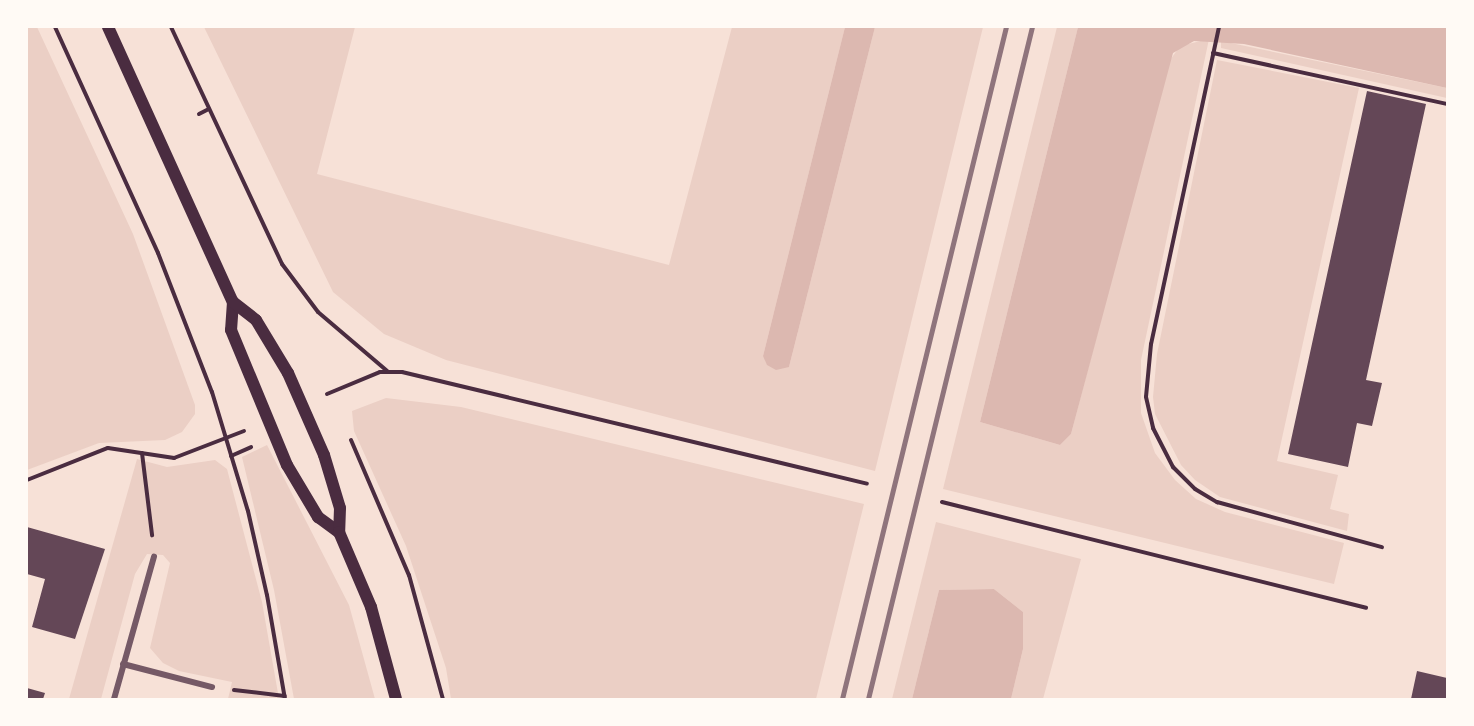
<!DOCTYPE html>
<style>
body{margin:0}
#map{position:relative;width:1474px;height:726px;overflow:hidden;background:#f7e1d7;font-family:"Source Sans 3",sans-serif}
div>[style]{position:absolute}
.green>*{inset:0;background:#ebcfc5}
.water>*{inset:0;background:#dcb8b0}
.building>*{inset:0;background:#644757}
.path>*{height:4px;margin:-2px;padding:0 2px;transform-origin:2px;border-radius:2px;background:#4a2c40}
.minor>*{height:6px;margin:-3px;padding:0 3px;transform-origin:3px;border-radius:3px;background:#755966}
.secondary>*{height:12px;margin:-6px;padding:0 6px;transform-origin:6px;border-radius:6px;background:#4a2c40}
.rail>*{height:4.5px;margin:-2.25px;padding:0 2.25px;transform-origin:2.25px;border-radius:2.25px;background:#8f747c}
span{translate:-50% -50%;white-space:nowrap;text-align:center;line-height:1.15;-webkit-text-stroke:4.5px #fffaf5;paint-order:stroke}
.frame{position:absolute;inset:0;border:28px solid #fffaf5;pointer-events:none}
</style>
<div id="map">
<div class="green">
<div style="clip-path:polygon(27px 27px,37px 27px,133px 234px,195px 405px,195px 414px,182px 432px,165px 440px,99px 443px,27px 470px)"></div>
<div style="clip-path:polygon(204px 27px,355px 27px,317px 174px,669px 265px,732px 27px,845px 27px,763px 356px,789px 367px,875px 27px,983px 27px,875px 471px,446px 360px,384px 334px,333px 292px)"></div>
<div style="clip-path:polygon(1057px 27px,1078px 27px,980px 422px,1060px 445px,1071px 434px,1168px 63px,1180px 46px,1209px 39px,1141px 360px,1141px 413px,1155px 453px,1175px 480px,1196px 499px,1225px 512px,1344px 543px,1334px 584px,943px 489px)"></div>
<div style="clip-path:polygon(1221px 41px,1447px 88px,1447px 98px,1221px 48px)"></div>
<div style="clip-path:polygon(1217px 60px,1359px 88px,1277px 461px,1338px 475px,1330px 509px,1349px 514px,1347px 531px,1220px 497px,1195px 480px,1181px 465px,1155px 414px,1153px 397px,1157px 354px)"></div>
<div style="clip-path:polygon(386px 398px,461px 407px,864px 504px,816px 699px,451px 699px,446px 668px,406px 546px,354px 431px,352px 411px)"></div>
<div style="clip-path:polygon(267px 445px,349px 605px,375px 699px,294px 699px,274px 590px,242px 457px)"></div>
<div style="clip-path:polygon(137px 459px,167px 467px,215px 460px,227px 469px,262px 602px,279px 699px,228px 699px,232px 682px,179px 671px,163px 663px,150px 648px,170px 563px,163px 555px,147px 554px,135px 574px,101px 699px,69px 699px)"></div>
<div style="clip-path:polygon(936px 522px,1081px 559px,1043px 699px,1011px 699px,1023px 649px,1023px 612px,994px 589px,939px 590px,912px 699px,892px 699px)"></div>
</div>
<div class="water">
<div style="clip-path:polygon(845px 27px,875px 27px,789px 367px,776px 370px,767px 365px,763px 356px)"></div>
<div style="clip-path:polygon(1078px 27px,1447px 27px,1447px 88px,1244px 44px,1194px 41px,1173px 53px,1071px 434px,1060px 445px,980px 422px)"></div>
<div style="clip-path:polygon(994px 589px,1023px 612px,1023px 649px,1011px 699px,912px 699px,939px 590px)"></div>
</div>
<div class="building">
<div style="clip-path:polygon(1367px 91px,1426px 104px,1366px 380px,1382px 383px,1372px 426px,1357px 423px,1348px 467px,1288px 454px)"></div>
<div style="clip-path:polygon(27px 527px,105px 549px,75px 639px,32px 627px,45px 579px,27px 574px)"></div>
<div style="clip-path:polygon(1417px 671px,1447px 678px,1447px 699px,1411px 699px)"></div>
<div style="clip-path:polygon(27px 688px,45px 693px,43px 699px,27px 699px)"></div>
</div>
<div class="path">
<div style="left:55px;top:27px;width:248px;rotate:65.5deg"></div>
<div style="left:158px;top:253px;width:149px;rotate:68.8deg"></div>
<div style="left:212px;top:392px;width:124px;rotate:73.2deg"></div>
<div style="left:248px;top:511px;width:86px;rotate:77.3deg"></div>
<div style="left:267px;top:595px;width:106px;rotate:80.2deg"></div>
<div style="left:171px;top:27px;width:262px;rotate:64.9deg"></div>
<div style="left:282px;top:264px;width:60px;rotate:53.1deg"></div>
<div style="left:318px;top:312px;width:91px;rotate:40.5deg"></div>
<div style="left:1219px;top:27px;width:324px;rotate:102.1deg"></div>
<div style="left:1151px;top:344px;width:53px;rotate:95.4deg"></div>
<div style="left:1146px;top:397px;width:32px;rotate:77deg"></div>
<div style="left:1153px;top:428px;width:44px;rotate:62.9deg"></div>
<div style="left:1173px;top:467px;width:31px;rotate:45deg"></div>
<div style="left:1195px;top:489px;width:26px;rotate:31deg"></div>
<div style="left:1217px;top:502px;width:171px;rotate:15.3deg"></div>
<div style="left:1213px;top:53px;width:239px;rotate:12.3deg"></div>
<div style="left:199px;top:114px;width:11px;rotate:-27deg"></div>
<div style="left:327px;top:394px;width:57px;rotate:-22.5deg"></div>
<div style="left:380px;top:372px;width:22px"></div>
<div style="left:402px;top:372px;width:478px;rotate:13.5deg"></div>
<div style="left:351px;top:440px;width:147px;rotate:66.8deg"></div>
<div style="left:409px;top:575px;width:129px;rotate:74.7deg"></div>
<div style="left:142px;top:453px;width:83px;rotate:83deg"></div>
<div style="left:231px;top:456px;width:22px;rotate:-24deg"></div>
<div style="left:27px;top:480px;width:87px;rotate:-21.6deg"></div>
<div style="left:108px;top:448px;width:67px;rotate:8.6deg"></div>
<div style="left:174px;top:458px;width:75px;rotate:-21.1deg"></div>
<div style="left:942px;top:502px;width:437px;rotate:14deg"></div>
<div style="left:234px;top:690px;width:51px;rotate:6.7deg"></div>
</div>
<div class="minor">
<div style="left:123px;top:664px;width:92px;rotate:14.5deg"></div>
<div style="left:114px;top:699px;width:148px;rotate:-74.3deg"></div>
</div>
<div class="secondary">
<div style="left:108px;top:27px;width:302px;rotate:65.6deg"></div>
<div style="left:233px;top:302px;width:28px;rotate:94deg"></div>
<div style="left:231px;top:330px;width:146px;rotate:67.5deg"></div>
<div style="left:287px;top:465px;width:61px;rotate:59.2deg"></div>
<div style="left:318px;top:517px;width:26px;rotate:36deg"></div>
<div style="left:233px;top:302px;width:29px;rotate:38deg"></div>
<div style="left:256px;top:320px;width:62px;rotate:58.9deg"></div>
<div style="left:288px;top:373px;width:90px;rotate:66.3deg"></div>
<div style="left:324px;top:455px;width:55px;rotate:73.2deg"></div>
<div style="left:340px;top:508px;width:24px;rotate:92deg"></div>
<div style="left:339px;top:532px;width:82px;rotate:66.9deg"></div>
<div style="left:371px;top:607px;width:95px;rotate:74.8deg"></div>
</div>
<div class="rail">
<div style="left:842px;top:699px;width:692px;rotate:-76.29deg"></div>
<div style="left:868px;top:699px;width:692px;rotate:-76.29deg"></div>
</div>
<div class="frame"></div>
</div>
